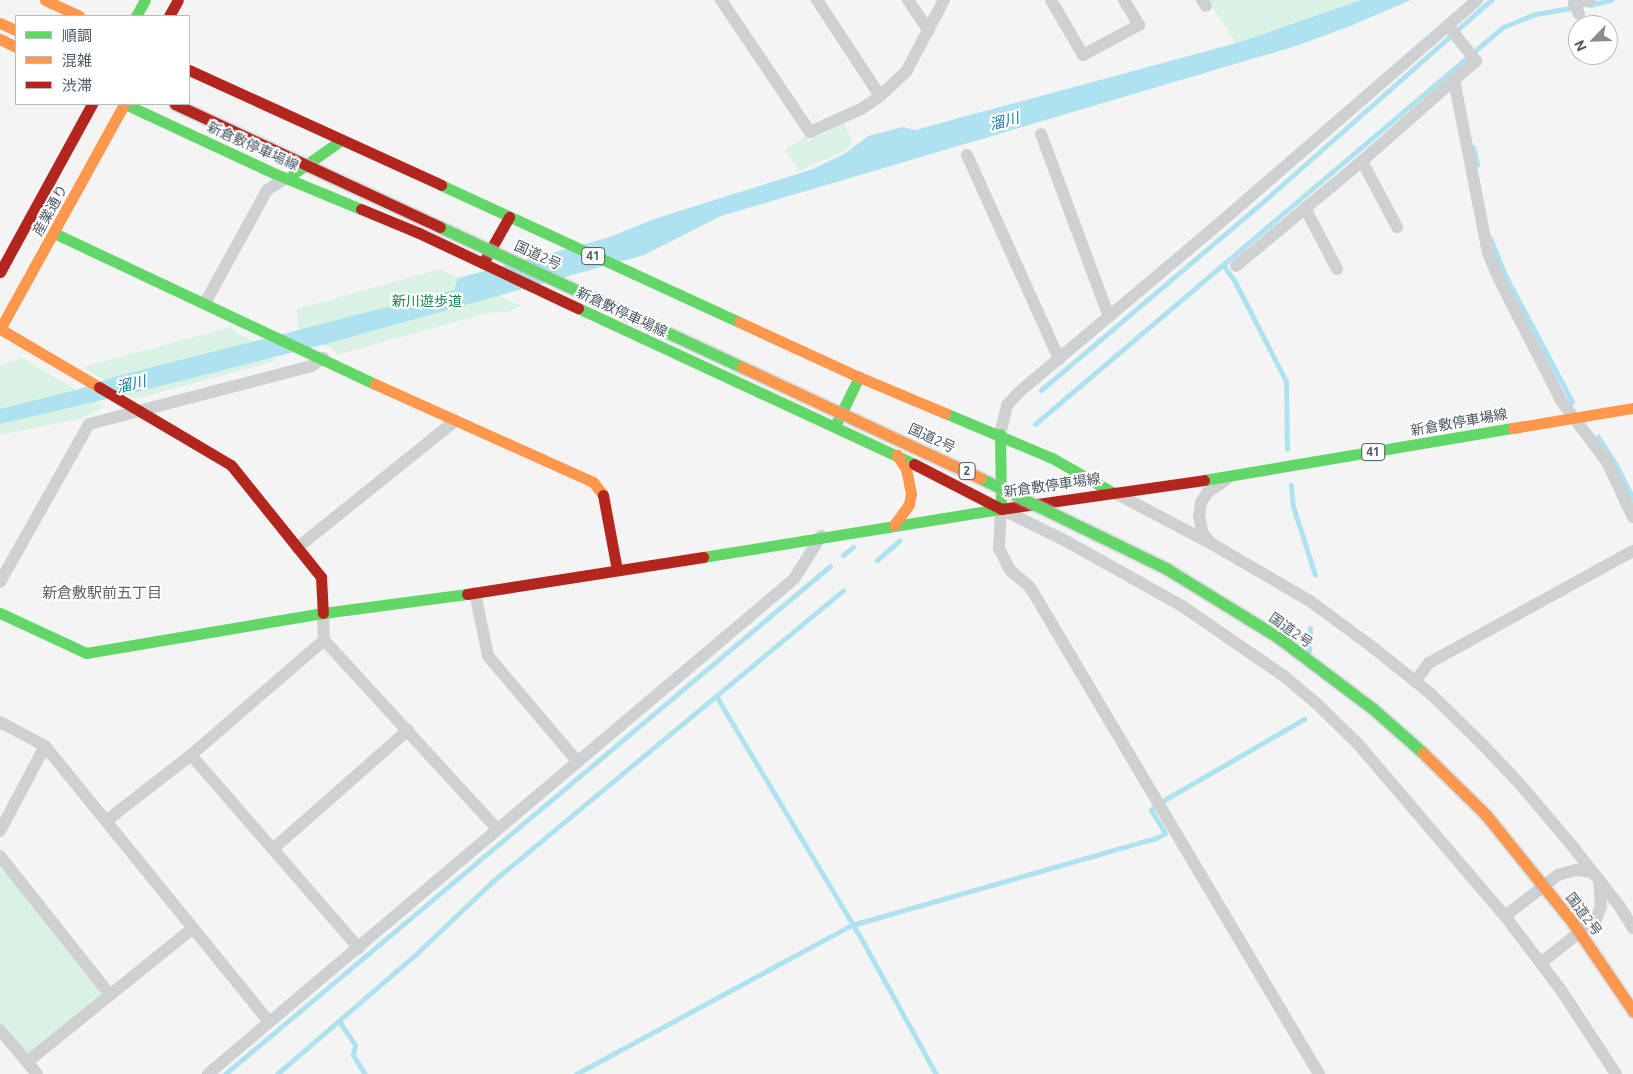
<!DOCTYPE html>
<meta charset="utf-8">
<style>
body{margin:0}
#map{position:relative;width:1633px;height:1074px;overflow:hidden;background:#f4f4f4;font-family:Ubuntu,"Noto Sans JP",sans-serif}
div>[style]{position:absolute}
.green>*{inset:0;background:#d9f2e3}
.water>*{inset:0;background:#aee2f0}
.stream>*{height:5px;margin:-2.5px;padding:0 2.5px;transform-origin:2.5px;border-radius:2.5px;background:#aee2f0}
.street>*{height:12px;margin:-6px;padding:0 6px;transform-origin:6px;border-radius:6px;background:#ced0d2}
.fast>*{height:11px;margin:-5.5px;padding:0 5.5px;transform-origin:5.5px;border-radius:5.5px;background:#63d668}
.slow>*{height:11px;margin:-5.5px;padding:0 5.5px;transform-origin:5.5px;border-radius:5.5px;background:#ff974d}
.jam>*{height:11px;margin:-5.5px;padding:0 5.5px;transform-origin:5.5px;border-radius:5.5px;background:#b3261e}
.bridges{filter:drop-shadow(0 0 1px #b9bec3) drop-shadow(0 0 1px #b9bec3)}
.fast-bridge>*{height:11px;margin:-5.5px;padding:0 5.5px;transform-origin:5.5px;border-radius:5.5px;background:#63d668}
.slow-bridge>*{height:11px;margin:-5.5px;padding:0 5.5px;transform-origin:5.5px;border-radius:5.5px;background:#ff974d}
.jam-bridge>*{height:11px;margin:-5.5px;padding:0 5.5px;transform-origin:5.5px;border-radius:5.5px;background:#b3261e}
span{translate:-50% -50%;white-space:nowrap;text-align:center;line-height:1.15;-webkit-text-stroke:4px #fff;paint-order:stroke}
.shield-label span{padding:1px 4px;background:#fff;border:1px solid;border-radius:4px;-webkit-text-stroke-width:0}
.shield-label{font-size:12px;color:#4a5661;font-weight:700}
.street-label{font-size:14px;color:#4a5661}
.park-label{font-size:14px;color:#17864f}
.water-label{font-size:15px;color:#0c7c9b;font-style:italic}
.neighbourhood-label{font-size:15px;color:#5f6368}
.legend{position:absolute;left:15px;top:15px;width:175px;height:90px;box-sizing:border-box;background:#fff;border:1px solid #b7bbc0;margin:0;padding:6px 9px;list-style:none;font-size:15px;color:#4a5661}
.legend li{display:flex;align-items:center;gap:10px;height:25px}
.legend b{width:25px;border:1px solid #b7bbc0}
.north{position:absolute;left:1568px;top:15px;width:50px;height:50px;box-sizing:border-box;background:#fff;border:1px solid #b7bbc0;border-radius:50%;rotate:246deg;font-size:14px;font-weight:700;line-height:20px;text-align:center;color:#4a5661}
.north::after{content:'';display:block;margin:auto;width:18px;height:22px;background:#868d94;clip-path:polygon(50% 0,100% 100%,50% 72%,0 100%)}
</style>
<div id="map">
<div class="green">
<div style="clip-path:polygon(1208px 0,1361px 0,1236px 43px)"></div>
<div style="clip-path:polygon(844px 124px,853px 143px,840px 153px,799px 171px,785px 150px,806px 136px,808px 141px)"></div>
<div style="clip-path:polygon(440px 269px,521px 306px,507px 312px,487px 313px,337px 355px,332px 348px,311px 340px,298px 326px,297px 309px)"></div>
<div style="clip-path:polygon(231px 327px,237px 333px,260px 345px,275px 361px,135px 399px,83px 367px)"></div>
<div style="clip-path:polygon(22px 358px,105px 407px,83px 418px,0 435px,0 366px)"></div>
<div style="clip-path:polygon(0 863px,105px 995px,28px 1058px,0 1024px)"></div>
</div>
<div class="water">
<div style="clip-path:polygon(1361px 0,1411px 0,1353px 25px,1296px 46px,721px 216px,644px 255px,322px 345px,128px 394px,0 424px,0 409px,76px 390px,114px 377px,454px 290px,458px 278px,607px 238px,654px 219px,813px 169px,846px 153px,868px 136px,903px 127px,915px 130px,1240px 42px)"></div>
</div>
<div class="stream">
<div style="left:1589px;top:5px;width:23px;rotate:-13deg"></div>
<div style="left:1473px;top:147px;width:18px;rotate:77deg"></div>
<div style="left:1490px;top:238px;width:38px;rotate:68deg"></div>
<div style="left:1504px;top:273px;width:146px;rotate:62.2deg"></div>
<div style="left:1223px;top:265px;width:19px;rotate:54deg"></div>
<div style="left:1234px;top:280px;width:114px;rotate:62.8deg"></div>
<div style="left:1286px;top:381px;width:68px;rotate:89.2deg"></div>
<div style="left:1041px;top:390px;width:294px;rotate:-40.3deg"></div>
<div style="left:1265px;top:200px;width:302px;rotate:-41.5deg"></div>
<div style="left:1035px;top:424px;width:614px;rotate:-40.31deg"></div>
<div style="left:1503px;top:27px;width:35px;rotate:-22deg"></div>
<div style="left:1536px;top:14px;width:41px;rotate:-9.9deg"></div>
<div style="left:1598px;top:437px;width:33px;rotate:57deg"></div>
<div style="left:1616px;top:465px;width:38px;rotate:63deg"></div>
<div style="left:1291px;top:485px;width:21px;rotate:85deg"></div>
<div style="left:1293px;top:506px;width:72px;rotate:72.3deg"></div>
<div style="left:843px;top:555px;width:13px;rotate:-39deg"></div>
<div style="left:877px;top:560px;width:30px;rotate:-41deg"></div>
<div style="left:1309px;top:651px;width:23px;rotate:-88deg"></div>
<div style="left:716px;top:696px;width:287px;rotate:59.1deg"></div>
<div style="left:863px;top:942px;width:151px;rotate:61.1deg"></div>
<div style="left:339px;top:1021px;width:29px;rotate:56deg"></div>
<div style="left:355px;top:1045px;width:10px;rotate:101deg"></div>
<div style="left:353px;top:1055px;width:22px;rotate:58deg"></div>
<div style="left:225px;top:1074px;width:790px;rotate:-40.02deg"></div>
<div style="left:277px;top:1074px;width:182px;rotate:-40.8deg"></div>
<div style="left:415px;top:955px;width:108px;rotate:-43.5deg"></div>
<div style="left:493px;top:881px;width:455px;rotate:-39.7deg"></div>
<div style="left:576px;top:1074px;width:314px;rotate:-28.4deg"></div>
<div style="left:852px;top:925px;width:316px;rotate:-16deg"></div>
<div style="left:1156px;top:838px;width:10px;rotate:-29deg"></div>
<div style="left:1165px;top:833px;width:27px;rotate:-121deg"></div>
<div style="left:1151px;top:810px;width:19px;rotate:-36deg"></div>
<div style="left:1166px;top:799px;width:160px;rotate:-30.1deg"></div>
</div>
<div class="street">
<div style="left:721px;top:0;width:159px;rotate:56deg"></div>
<div style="left:810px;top:132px;width:56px;rotate:-24.3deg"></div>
<div style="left:861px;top:109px;width:23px;rotate:-34deg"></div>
<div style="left:817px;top:0;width:115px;rotate:56.7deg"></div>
<div style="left:880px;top:96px;width:35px;rotate:-43deg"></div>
<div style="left:906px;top:72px;width:81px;rotate:-62.2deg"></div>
<div style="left:908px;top:0;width:37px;rotate:56deg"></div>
<div style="left:1051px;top:0;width:64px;rotate:59.8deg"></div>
<div style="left:1083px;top:55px;width:64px;rotate:-28.2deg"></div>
<div style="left:1139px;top:25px;width:29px;rotate:-121deg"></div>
<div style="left:1202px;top:0;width:7px;rotate:56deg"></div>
<div style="left:1579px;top:14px;width:12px;rotate:-114deg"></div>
<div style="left:1574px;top:3px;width:16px;rotate:-11deg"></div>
<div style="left:1448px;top:26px;width:45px;rotate:51.3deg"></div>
<div style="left:1476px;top:61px;width:29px;rotate:139deg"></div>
<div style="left:1454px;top:80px;width:176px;rotate:78.9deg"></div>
<div style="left:1488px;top:253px;width:28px;rotate:67deg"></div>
<div style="left:1499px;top:279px;width:138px;rotate:62.9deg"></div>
<div style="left:1562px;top:402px;width:75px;rotate:53.1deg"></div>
<div style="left:1607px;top:462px;width:61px;rotate:64.7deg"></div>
<div style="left:1041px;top:134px;width:195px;rotate:69.6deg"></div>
<div style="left:967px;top:155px;width:224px;rotate:65.7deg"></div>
<div style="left:1362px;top:161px;width:75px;rotate:62.1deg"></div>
<div style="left:1305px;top:208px;width:69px;rotate:62.3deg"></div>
<div style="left:1236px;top:266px;width:164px;rotate:-39.8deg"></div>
<div style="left:1362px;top:161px;width:123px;rotate:-41.4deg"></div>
<div style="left:205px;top:303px;width:129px;rotate:-61.2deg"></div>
<div style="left:267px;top:190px;width:22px;rotate:-32deg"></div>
<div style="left:1000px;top:434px;width:30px;rotate:-76deg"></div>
<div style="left:1007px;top:405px;width:16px;rotate:-47deg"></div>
<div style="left:1018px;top:393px;width:256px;rotate:-40.1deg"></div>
<div style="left:1214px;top:228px;width:348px;rotate:-40.9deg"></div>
<div style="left:1115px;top:493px;width:110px;rotate:27.7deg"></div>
<div style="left:1212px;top:544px;width:113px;rotate:30.2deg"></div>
<div style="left:1310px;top:601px;width:81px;rotate:36.4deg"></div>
<div style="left:1375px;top:649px;width:72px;rotate:38.8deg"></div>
<div style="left:1431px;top:694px;width:71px;rotate:44.4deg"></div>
<div style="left:1482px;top:744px;width:55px;rotate:46.5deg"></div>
<div style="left:1520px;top:784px;width:82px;rotate:49.9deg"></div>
<div style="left:1573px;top:847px;width:76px;rotate:51.9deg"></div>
<div style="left:1620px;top:907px;width:25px;rotate:58deg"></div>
<div style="left:1210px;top:542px;width:11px;rotate:-131deg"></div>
<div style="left:1203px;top:534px;width:17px;rotate:-103deg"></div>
<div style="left:1199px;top:517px;width:15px;rotate:-82deg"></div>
<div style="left:1201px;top:502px;width:12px;rotate:-55deg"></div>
<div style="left:1208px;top:492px;width:22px;rotate:-34deg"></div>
<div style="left:297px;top:548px;width:203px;rotate:-38.8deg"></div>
<div style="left:0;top:582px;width:181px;rotate:-60.6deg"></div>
<div style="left:89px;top:424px;width:230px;rotate:-14.6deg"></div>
<div style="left:312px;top:366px;width:14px;rotate:-36deg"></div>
<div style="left:475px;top:593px;width:64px;rotate:78.3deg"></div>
<div style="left:488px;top:656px;width:139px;rotate:49.7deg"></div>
<div style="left:323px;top:613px;width:27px;rotate:88deg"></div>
<div style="left:324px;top:640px;width:256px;rotate:47.5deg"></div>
<div style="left:1415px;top:682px;width:24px;rotate:-54deg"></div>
<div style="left:1429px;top:663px;width:233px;rotate:-28.8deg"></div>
<div style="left:0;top:722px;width:51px;rotate:28.1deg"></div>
<div style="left:45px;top:746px;width:355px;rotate:50.9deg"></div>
<div style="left:191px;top:755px;width:256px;rotate:49deg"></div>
<div style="left:106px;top:821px;width:108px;rotate:-37.8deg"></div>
<div style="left:191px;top:755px;width:176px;rotate:-40.8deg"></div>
<div style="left:0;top:831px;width:96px;rotate:-62.1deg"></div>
<div style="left:273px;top:849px;width:180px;rotate:-41.4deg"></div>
<div style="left:0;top:856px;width:177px;rotate:51.6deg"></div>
<div style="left:1505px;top:916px;width:67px;rotate:-37.7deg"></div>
<div style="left:1558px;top:875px;width:19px;rotate:-16deg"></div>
<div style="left:1576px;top:870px;width:17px;rotate:7deg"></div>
<div style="left:1541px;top:963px;width:70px;rotate:-38.7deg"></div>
<div style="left:1596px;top:919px;width:14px;rotate:-69deg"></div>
<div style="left:1601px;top:906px;width:26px;rotate:-94deg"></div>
<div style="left:0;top:1030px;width:57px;rotate:49.9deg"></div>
<div style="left:27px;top:1062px;width:213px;rotate:-38.9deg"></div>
<div style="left:208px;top:1074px;width:767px;rotate:-40.19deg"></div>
<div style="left:794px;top:579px;width:51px;rotate:-57.9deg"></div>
<div style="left:1319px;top:1074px;width:566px;rotate:-120.69deg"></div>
<div style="left:1030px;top:587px;width:26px;rotate:-140deg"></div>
<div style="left:1010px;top:570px;width:25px;rotate:-117deg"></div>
<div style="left:999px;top:548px;width:39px;rotate:-87deg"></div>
<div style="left:1001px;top:509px;width:72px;rotate:26.2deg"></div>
<div style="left:1066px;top:541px;width:133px;rotate:29.3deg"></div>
<div style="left:1182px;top:606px;width:124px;rotate:34.5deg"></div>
<div style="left:1284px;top:676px;width:43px;rotate:40.3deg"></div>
<div style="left:1317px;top:704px;width:57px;rotate:44.3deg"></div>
<div style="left:1358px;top:744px;width:226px;rotate:49.5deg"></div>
<div style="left:1505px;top:916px;width:93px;rotate:52.9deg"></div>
<div style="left:1561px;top:990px;width:100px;rotate:56.8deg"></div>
</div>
<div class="fast">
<div style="left:136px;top:16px;width:18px;rotate:-61deg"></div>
<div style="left:125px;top:104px;width:166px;rotate:24.9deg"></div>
<div style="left:276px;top:174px;width:92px;rotate:22.4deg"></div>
<div style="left:293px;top:174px;width:57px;rotate:-35.1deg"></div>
<div style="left:441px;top:185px;width:328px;rotate:24.7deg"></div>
<div style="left:54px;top:233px;width:355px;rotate:25.2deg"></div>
<div style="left:578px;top:308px;width:370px;rotate:24.9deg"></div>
<div style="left:945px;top:413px;width:116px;rotate:22.8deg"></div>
<div style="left:1052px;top:458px;width:69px;rotate:29.5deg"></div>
<div style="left:835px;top:426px;width:55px;rotate:-63.9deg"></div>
<div style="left:1000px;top:434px;width:70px;rotate:89.2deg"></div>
<div style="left:1204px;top:480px;width:313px;rotate:-9.6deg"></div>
<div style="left:703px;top:557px;width:302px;rotate:-9.2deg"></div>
<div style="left:0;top:613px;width:95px;rotate:24.9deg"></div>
<div style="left:86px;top:653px;width:240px;rotate:-9.6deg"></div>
<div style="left:323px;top:613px;width:145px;rotate:-7.5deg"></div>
</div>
<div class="slow">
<div style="left:45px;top:0;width:38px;rotate:25deg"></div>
<div style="left:0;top:23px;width:17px;rotate:24deg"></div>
<div style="left:0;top:39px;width:18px;rotate:27deg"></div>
<div style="left:739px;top:322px;width:124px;rotate:24.7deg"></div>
<div style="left:852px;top:374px;width:101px;rotate:22.8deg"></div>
<div style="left:375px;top:384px;width:239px;rotate:24.2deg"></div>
<div style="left:593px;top:482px;width:16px;rotate:52deg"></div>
<div style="left:99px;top:387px;width:115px;rotate:-149.6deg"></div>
<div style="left:0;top:329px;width:257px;rotate:-61.1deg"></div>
<div style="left:1513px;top:428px;width:122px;rotate:-9.5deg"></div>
<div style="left:894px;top:525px;width:26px;rotate:-54deg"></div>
<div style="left:909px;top:504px;width:10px;rotate:-79deg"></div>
<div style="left:911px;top:494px;width:25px;rotate:-101deg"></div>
<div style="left:906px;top:469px;width:17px;rotate:-123deg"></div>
</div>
<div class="jam">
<div style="left:169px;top:16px;width:18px;rotate:-61deg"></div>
<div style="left:189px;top:70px;width:277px;rotate:24.5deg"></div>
<div style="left:361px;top:209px;width:63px;rotate:22.5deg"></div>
<div style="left:419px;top:233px;width:176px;rotate:25.3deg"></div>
<div style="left:483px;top:263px;width:53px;rotate:-60.5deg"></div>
<div style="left:0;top:272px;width:192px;rotate:-61.3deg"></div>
<div style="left:99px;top:387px;width:153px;rotate:30.6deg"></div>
<div style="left:231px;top:465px;width:144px;rotate:51.2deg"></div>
<div style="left:321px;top:577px;width:36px;rotate:87deg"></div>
<div style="left:914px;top:464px;width:98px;rotate:27.3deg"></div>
<div style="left:1001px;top:509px;width:205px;rotate:-8.1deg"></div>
<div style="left:603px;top:495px;width:76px;rotate:79.4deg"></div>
<div style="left:467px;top:594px;width:239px;rotate:-8.9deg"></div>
</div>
<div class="bridges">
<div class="fast-bridge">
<div style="left:440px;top:227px;width:333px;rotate:24.9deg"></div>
<div style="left:980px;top:478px;width:208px;rotate:25.9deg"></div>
<div style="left:1167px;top:569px;width:132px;rotate:31.6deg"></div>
<div style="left:1279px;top:638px;width:116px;rotate:37deg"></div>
<div style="left:1372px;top:708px;width:68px;rotate:41.4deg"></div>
</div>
<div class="slow-bridge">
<div style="left:742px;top:367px;width:263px;rotate:25deg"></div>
<div style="left:1423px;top:753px;width:88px;rotate:44.5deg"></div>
<div style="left:1486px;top:815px;width:139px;rotate:51.1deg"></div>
<div style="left:1573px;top:923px;width:107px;rotate:55.7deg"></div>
</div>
<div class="jam-bridge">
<div style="left:175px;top:104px;width:292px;rotate:24.9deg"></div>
</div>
</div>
<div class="shield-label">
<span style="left:593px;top:256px">41</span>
<span style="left:1373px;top:452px">41</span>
<span style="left:967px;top:471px">2</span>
</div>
<div class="street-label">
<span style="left:253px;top:146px;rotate:24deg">新倉敷停車場線</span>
<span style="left:50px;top:210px;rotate:-61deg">産業通り</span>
<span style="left:538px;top:255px;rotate:25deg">国道2号</span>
<span style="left:622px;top:312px;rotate:25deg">新倉敷停車場線</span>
<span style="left:1459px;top:422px;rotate:-10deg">新倉敷停車場線</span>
<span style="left:932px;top:438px;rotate:25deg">国道2号</span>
<span style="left:1052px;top:485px;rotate:-8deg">新倉敷停車場線</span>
<span style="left:1291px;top:630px;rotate:35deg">国道2号</span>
<span style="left:1584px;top:914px;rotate:53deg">国道2号</span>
</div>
<div class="park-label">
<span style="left:427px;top:301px">新川遊歩道</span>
</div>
<div class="water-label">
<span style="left:1004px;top:121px;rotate:-15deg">溜川</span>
<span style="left:131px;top:384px;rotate:-14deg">溜川</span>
</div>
<div class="neighbourhood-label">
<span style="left:102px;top:593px">新倉敷駅前五丁目</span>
</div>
<ul class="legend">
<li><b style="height:6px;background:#63d668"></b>順調</li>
<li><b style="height:6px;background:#ff974d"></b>混雑</li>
<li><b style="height:6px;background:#b3261e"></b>渋滞</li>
</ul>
<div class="north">N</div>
</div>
